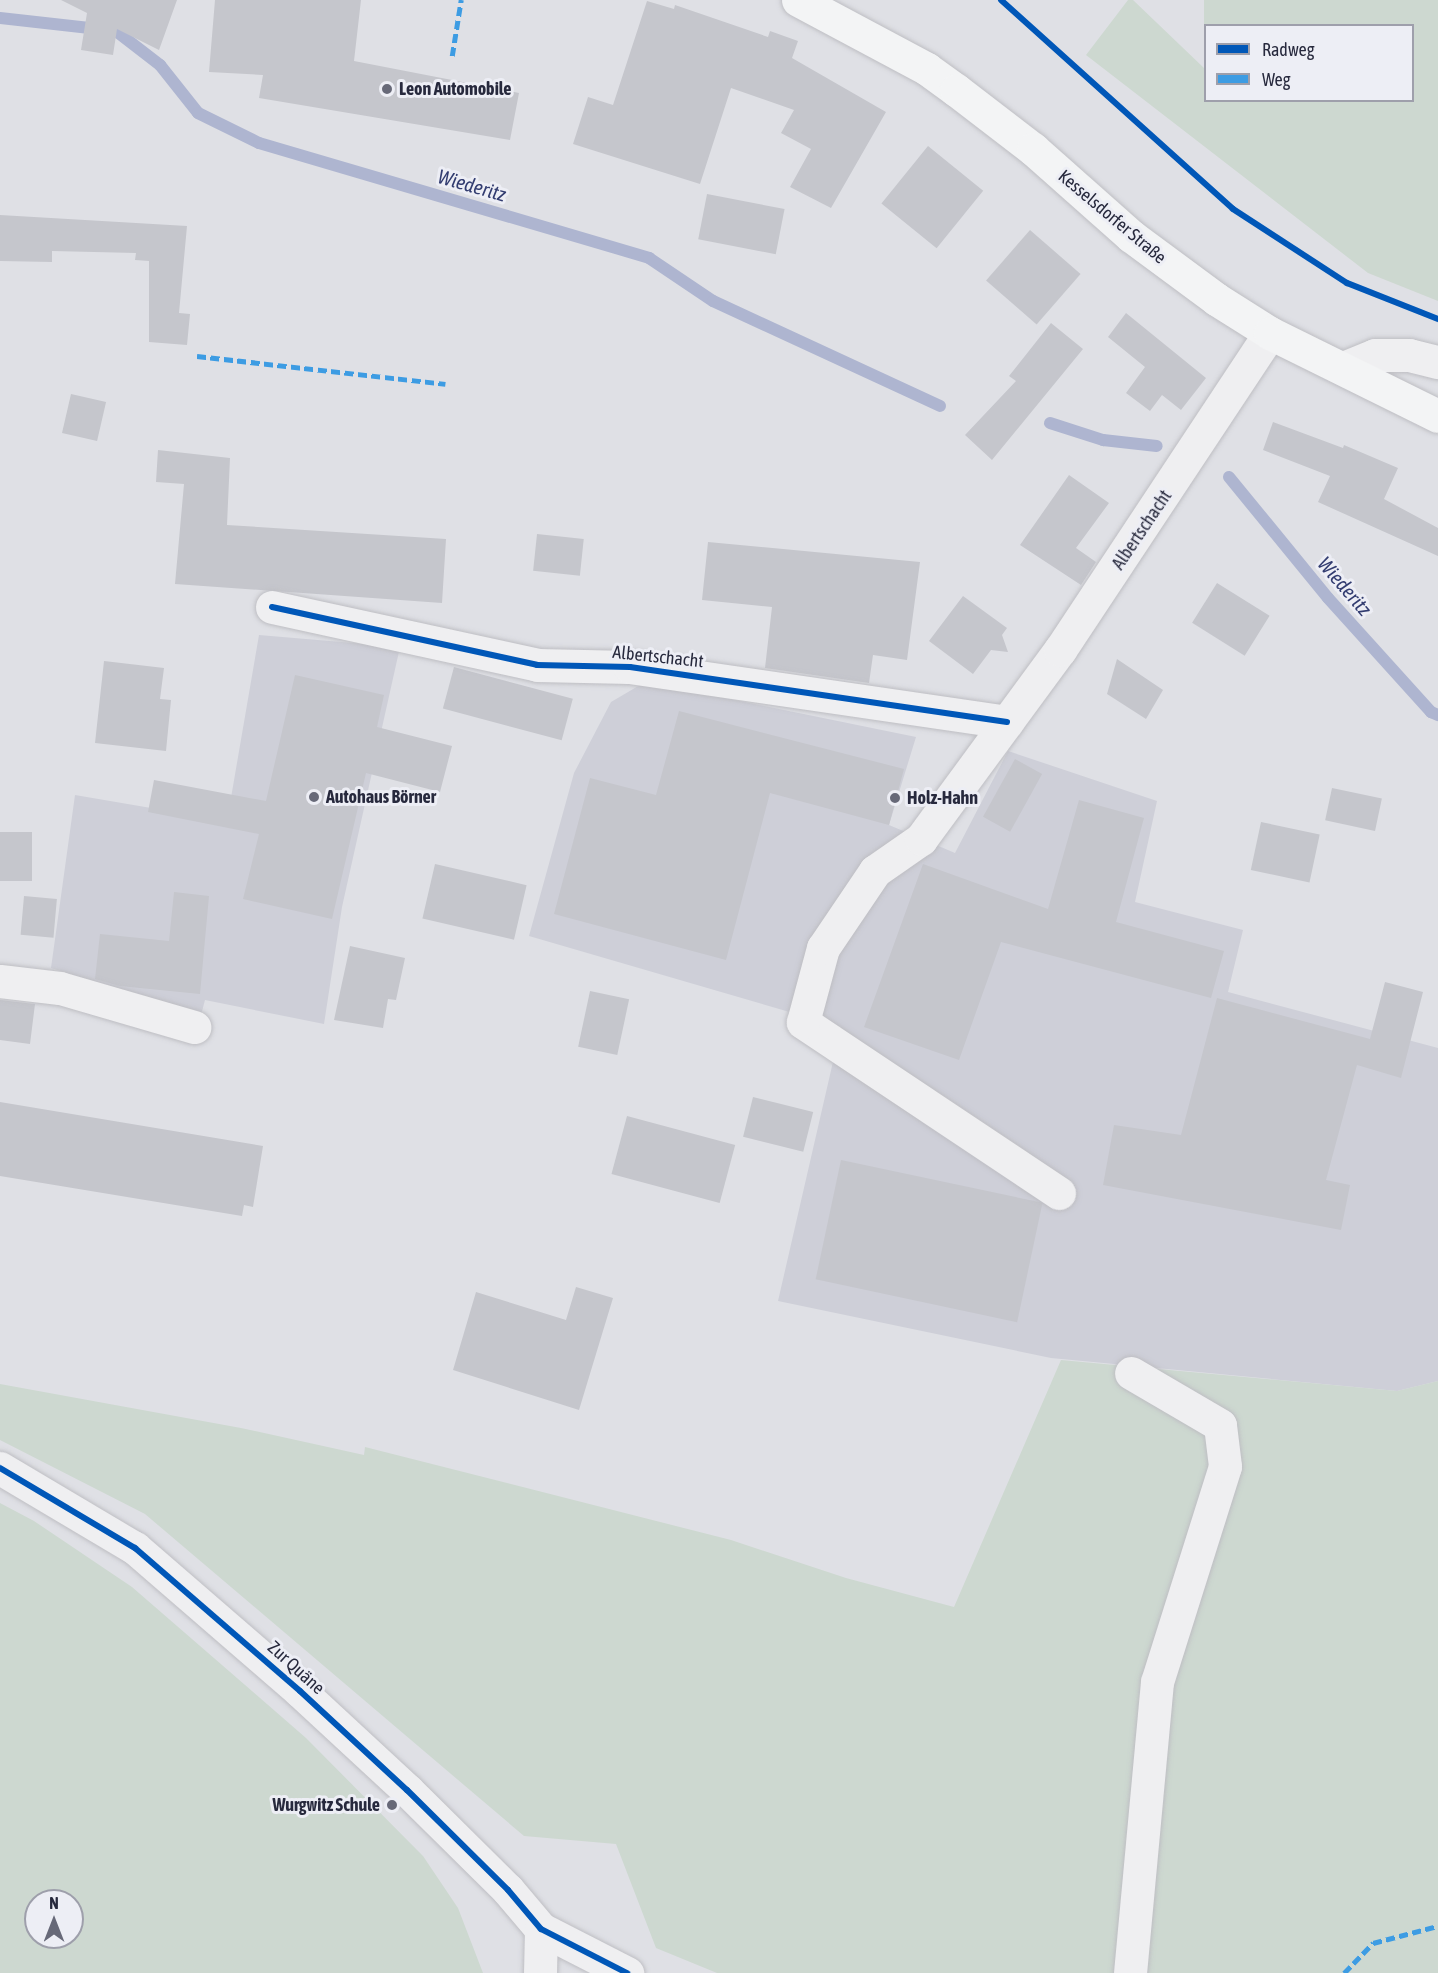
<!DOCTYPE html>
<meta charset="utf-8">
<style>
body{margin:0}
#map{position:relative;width:1438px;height:1973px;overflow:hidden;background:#dfe0e5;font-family:"Asap Condensed",sans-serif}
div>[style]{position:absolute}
.built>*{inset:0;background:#cecfd8}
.green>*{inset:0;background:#cdd8d0}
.stream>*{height:12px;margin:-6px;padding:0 6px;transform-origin:6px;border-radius:6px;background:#aeb5d0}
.building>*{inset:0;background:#c5c6cc;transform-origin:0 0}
.roads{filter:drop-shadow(0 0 2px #bebec3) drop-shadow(0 0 2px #bebec3)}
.minor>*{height:33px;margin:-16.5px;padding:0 16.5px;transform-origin:16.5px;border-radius:16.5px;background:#efeff1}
.major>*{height:33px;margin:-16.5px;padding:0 16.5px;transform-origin:16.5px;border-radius:16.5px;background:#f3f4f5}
.quiet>*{height:4.5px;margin-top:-2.25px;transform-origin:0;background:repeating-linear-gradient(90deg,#3d9ce3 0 9px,transparent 0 13.5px)}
.cycleway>*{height:6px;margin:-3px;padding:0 3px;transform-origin:3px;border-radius:3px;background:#0057b8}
.dots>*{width:16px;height:16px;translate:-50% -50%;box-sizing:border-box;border:3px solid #edeef5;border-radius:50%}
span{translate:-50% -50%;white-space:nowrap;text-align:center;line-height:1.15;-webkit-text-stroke:6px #edeef5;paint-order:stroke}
.poi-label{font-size:18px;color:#27293d;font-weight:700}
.left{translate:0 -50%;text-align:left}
.right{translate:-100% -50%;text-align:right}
.street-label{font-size:18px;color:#27293d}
.water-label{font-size:20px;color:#323c70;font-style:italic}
.legend{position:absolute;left:1204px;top:24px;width:210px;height:78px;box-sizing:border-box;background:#edeef5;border:2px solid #9e9fab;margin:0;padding:8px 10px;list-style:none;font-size:18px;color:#27293d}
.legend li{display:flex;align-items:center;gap:12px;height:30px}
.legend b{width:30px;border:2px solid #9e9fab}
.north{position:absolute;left:24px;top:1889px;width:60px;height:60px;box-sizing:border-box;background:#edeef5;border:2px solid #9e9fab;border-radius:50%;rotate:0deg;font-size:16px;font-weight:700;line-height:24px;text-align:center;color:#27293d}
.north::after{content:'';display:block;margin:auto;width:21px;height:27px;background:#676978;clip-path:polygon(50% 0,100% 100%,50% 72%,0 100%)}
</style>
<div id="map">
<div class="built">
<div style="clip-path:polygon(259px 635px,400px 647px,342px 907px,324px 1024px,205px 1000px,201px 1015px,51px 968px,75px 795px,227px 821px)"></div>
<div style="clip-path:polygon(640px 685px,686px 690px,916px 737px,889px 825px,955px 853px,1008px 751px,1157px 801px,1135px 902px,1243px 930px,1228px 992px,1438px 1048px,1438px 1381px,1397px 1391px,1051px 1358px,778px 1301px,841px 1027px,529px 936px,574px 773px,611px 702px)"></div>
</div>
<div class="green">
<div style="clip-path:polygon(evenodd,1128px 0,1133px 0,1204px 68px,1204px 0,1438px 0,1438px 301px,1368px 273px,1086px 55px,1128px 0,1206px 26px,1412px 26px,1412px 100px,1206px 100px,1206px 26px)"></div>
<div style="clip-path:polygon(1061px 1360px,1397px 1391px,1438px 1381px,1438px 1973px,717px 1973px,656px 1948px,616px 1844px,524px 1836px,145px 1514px,0 1440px,0 1384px,241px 1428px,364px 1455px,365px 1447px,731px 1540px,846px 1578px,954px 1607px)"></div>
<div style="clip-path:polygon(evenodd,0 1503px,34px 1521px,132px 1587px,306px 1738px,423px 1856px,458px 1908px,483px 1973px,0 1973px,0 1503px,36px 1901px,72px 1901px,72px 1937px,36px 1937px,36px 1901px)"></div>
</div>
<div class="stream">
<div style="left:0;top:18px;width:117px;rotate:6.4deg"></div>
<div style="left:116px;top:31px;width:56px;rotate:37.7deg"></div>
<div style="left:160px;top:65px;width:61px;rotate:51.6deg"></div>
<div style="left:198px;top:113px;width:68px;rotate:26.2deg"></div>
<div style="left:259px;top:143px;width:407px;rotate:16.4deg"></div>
<div style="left:649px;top:258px;width:77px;rotate:33.9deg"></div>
<div style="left:713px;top:301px;width:250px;rotate:24.8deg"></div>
<div style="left:1050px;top:423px;width:56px;rotate:17.8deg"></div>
<div style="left:1103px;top:440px;width:54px;rotate:6.3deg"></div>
<div style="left:1229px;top:477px;width:156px;rotate:50.7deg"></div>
<div style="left:1328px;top:598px;width:154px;rotate:47.9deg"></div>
<div style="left:1431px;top:712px;width:8px;rotate:23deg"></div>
</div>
<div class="building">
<div style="clip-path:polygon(61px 0,177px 0,159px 50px,117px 29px,113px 55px,81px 50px,87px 13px)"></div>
<div style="clip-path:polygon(215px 0,361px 0,354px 61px,519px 93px,510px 140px,259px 98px,263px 75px,209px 72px)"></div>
<div style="clip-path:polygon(647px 1px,674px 9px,675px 5px,768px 37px,770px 31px,798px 41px,792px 58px,886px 112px,831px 208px,790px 187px,811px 149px,781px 133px,794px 110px,731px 88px,700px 184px,573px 144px,588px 97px,613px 105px)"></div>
<div style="left:928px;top:146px;width:71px;height:74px;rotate:39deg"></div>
<div style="left:707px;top:194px;width:79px;height:46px;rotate:11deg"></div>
<div style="clip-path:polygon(0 215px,187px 226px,179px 313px,190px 314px,187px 345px,149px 342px,149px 261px,135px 260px,136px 253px,52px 251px,52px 262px,0 261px)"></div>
<div style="left:1030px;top:230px;width:67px;height:67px;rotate:41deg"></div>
<div style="clip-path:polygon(1126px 313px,1206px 378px,1181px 410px,1162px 395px,1150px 411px,1126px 393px,1145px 367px,1108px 337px)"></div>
<div style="clip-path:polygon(1051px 323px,1083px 349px,992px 460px,965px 435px,1016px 381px,1009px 376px)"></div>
<div style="left:71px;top:394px;width:36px;height:40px;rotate:13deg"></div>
<div style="clip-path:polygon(1273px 422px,1343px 448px,1344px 445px,1398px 468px,1384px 499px,1438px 528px,1438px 556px,1318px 502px,1330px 476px,1263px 450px)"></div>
<div style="clip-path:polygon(158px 450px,230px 458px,227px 525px,446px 539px,442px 603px,175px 584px,184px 484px,156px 482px)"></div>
<div style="clip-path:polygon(1069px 475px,1109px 503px,1076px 548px,1096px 562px,1081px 585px,1020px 545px)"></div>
<div style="left:537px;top:534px;width:47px;height:37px;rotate:6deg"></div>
<div style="clip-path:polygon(708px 542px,920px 562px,907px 660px,873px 655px,869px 683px,765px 668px,772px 607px,702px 600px)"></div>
<div style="left:1217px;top:583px;width:62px;height:47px;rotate:32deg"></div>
<div style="clip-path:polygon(963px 596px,1007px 628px,1002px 635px,1008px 652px,991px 650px,973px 674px,929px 641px)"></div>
<div style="clip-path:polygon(1117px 659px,1163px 690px,1146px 719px,1107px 694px)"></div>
<div style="clip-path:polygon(104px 661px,164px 668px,160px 699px,171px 700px,166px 751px,95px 743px)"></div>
<div style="left:454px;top:667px;width:123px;height:43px;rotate:15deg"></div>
<div style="clip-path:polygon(295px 675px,384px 695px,377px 727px,452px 746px,440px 792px,366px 773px,332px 919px,243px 899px,259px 834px,148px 812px,154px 780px,266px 801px)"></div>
<div style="clip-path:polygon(679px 711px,904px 769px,889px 825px,770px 793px,726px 960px,554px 914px,590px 778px,656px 795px)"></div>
<div style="left:1015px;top:759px;width:31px;height:66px;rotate:29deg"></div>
<div style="left:1332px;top:788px;width:51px;height:33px;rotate:12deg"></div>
<div style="clip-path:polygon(1079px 800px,1144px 818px,1116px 922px,1224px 951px,1211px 998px,1001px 942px,959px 1060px,864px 1027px,923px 864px,1048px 909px)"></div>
<div style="left:1261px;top:822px;width:60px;height:49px;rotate:12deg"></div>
<div style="left:0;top:832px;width:32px;height:49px"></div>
<div style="left:435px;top:864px;width:94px;height:56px;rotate:13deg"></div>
<div style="clip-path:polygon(174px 892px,209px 896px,200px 994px,120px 986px,95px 979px,100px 934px,169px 941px)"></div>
<div style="left:24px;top:896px;width:33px;height:39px;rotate:5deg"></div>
<div style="clip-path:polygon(350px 946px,405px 958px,396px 1000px,388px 999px,383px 1028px,334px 1020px)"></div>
<div style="clip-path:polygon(1385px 982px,1423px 992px,1401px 1078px,1357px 1065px,1326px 1180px,1350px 1185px,1341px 1230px,1103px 1185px,1114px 1125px,1181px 1135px,1217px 998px,1370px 1039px)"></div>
<div style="left:590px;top:991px;width:40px;height:57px;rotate:12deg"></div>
<div style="clip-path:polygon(0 1000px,35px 1004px,30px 1044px,0 1040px)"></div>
<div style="left:753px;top:1097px;width:62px;height:41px;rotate:14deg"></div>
<div style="clip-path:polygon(0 1102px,263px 1146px,253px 1207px,244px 1205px,242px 1216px,0 1176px)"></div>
<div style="left:627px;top:1116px;width:112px;height:60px;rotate:15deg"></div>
<div style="left:841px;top:1160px;width:206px;height:122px;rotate:12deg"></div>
<div style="clip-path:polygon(576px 1287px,613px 1298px,579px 1410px,453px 1370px,476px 1292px,566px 1320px)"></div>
</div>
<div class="roads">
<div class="minor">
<div style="left:1343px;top:368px;width:35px;rotate:-22deg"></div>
<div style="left:1375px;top:355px;width:34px"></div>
<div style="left:1409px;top:355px;width:30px;rotate:14deg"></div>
<div style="left:272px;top:607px;width:271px;rotate:12.3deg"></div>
<div style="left:537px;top:665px;width:93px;rotate:1.2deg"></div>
<div style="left:630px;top:667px;width:381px;rotate:8.3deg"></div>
<div style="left:0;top:981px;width:60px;rotate:6.7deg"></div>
<div style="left:60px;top:988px;width:140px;rotate:16.2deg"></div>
<div style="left:1059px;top:1193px;width:308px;rotate:-146.3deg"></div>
<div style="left:803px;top:1022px;width:77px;rotate:-74.9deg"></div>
<div style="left:823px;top:948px;width:93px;rotate:-56deg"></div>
<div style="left:875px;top:871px;width:56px;rotate:-34.8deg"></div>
<div style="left:921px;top:839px;width:235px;rotate:-53.7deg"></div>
<div style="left:1060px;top:650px;width:380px;rotate:-56.5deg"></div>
<div style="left:0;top:1468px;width:157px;rotate:30.7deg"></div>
<div style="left:135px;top:1548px;width:218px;rotate:40.9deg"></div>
<div style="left:300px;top:1691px;width:146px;rotate:42.8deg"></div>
<div style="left:407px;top:1790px;width:142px;rotate:44.7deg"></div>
<div style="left:508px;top:1890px;width:51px;rotate:49.8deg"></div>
<div style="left:541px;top:1929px;width:97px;rotate:27.1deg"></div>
<div style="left:540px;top:1973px;width:44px;rotate:-88.7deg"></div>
<div style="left:1130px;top:1973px;width:292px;rotate:-84.7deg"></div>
<div style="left:1157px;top:1682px;width:226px;rotate:-72.5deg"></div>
<div style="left:1225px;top:1466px;width:41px;rotate:-97deg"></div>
<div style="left:1220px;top:1425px;width:103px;rotate:-149.7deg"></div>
</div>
<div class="major">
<div style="left:798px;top:0;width:146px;rotate:28.1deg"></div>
<div style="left:927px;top:69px;width:36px;rotate:36deg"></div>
<div style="left:956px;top:90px;width:97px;rotate:37.5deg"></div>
<div style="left:1033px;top:149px;width:131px;rotate:41.6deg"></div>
<div style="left:1131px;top:236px;width:106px;rotate:36.5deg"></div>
<div style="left:1216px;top:299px;width:64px;rotate:32.2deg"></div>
<div style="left:1270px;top:333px;width:187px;rotate:26.3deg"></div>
</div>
</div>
<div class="quiet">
<div style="left:452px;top:56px;width:57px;rotate:-80.9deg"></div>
<div style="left:197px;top:356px;width:250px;rotate:6.4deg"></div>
<div style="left:1344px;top:1973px;width:42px;rotate:-46deg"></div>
<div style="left:1373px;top:1943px;width:67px;rotate:-14.7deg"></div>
</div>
<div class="cycleway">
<div style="left:1001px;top:0;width:312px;rotate:42deg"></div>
<div style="left:1233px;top:209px;width:136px;rotate:33deg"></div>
<div style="left:1347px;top:283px;width:98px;rotate:21.6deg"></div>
<div style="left:272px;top:607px;width:271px;rotate:12.3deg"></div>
<div style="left:537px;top:665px;width:93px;rotate:1.2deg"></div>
<div style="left:630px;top:667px;width:381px;rotate:8.3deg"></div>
<div style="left:0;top:1468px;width:157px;rotate:30.7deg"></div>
<div style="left:135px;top:1548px;width:218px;rotate:40.9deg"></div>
<div style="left:300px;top:1691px;width:146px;rotate:42.8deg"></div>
<div style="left:407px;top:1790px;width:142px;rotate:44.7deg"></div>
<div style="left:508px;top:1890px;width:51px;rotate:49.8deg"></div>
<div style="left:541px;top:1929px;width:97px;rotate:27.1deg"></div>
</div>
<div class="dots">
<div style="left:387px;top:89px;background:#676978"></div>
<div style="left:314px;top:797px;background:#676978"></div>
<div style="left:895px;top:798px;background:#676978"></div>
<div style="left:392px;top:1805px;background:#676978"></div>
</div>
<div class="poi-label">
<span class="left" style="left:399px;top:89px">Leon Automobile</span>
<span class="left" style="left:326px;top:797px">Autohaus Börner</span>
<span class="left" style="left:907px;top:798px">Holz-Hahn</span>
<span class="right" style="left:380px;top:1805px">Wurgwitz Schule</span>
</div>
<div class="street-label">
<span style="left:1112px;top:217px;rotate:40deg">Kesselsdorfer Straße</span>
<span style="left:1142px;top:530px;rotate:-56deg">Albertschacht</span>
<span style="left:658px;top:657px;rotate:6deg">Albertschacht</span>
<span style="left:296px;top:1668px;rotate:42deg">Zur Quäne</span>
</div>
<div class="water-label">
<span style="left:472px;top:185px;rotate:16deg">Wiederitz</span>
<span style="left:1345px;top:586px;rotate:49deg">Wiederitz</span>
</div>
<ul class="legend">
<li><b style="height:8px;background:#0057b8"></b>Radweg</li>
<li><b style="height:8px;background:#3d9ce3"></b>Weg</li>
</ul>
<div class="north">N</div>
</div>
